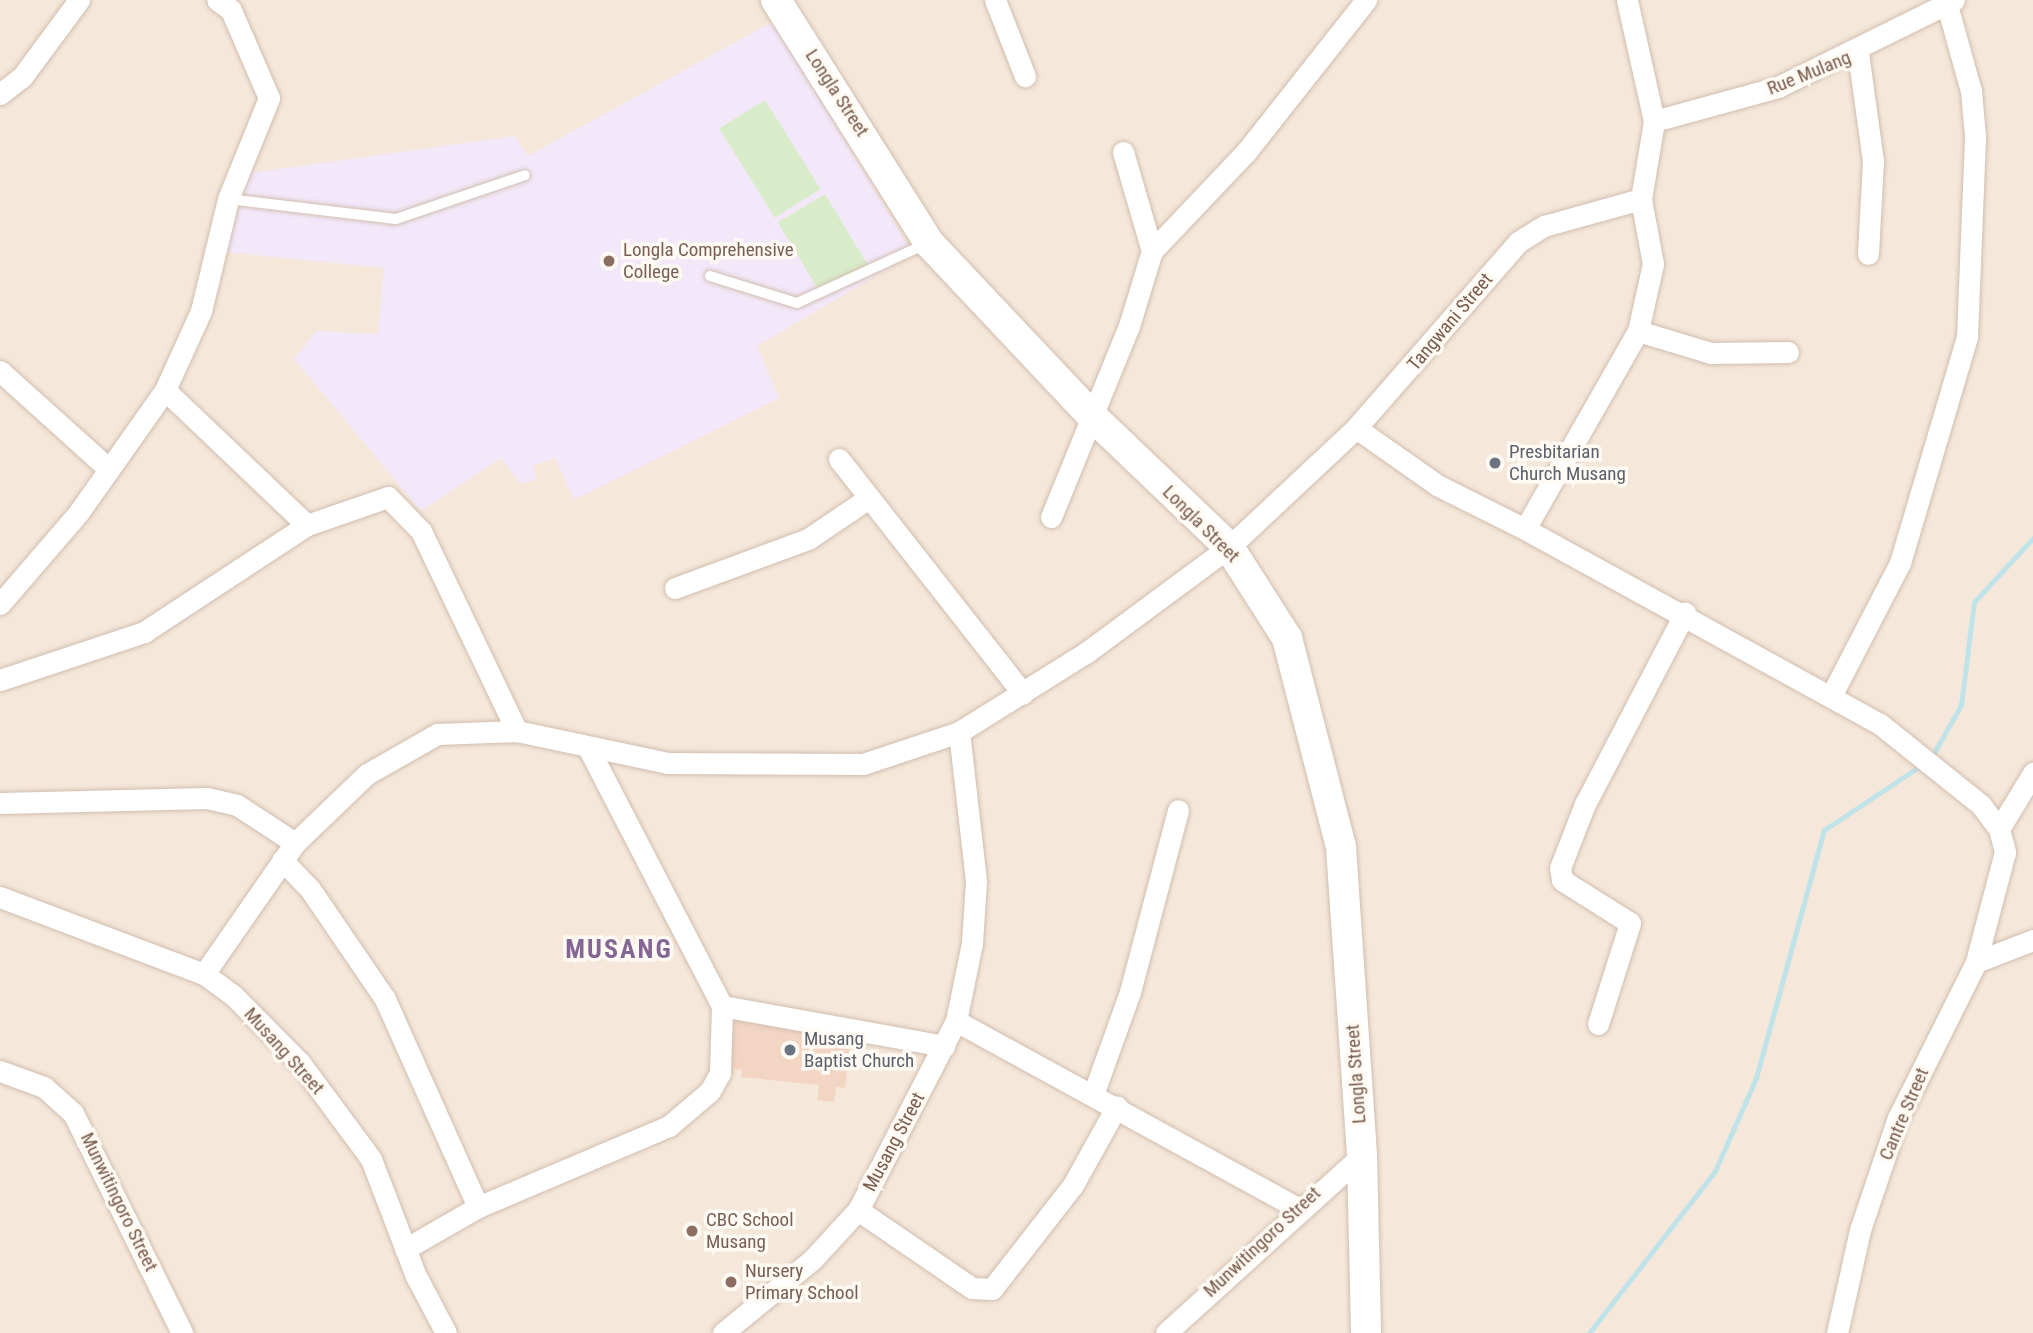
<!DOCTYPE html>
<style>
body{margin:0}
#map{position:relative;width:2033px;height:1333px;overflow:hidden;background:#fdf6ec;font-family:"Roboto Condensed",sans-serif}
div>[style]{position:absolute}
.residential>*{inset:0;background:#f5e8da;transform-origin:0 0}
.education>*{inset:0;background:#f3e8fa}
.green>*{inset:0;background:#d8ecc9;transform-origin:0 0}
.stream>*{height:5px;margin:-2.5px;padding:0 2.5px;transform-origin:2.5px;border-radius:2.5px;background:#bfe3e8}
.building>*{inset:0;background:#f3d5c3}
.roads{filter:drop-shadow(0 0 2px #d1beb0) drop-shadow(0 0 2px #d1beb0)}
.service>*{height:10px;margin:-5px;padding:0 5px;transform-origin:5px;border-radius:5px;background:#fff}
.minor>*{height:21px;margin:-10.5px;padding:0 10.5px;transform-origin:10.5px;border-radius:10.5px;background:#fff}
.secondary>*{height:30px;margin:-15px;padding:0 15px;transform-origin:15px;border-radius:15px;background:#fff}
.dots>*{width:19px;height:19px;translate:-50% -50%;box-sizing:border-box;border:4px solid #fffaf3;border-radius:50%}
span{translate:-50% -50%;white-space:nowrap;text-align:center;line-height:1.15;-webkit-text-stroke:7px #fffaf3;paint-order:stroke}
.street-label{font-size:19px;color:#7a5c4d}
.education-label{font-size:19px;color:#785e54}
.left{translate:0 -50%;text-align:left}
.worship-label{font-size:19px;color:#5b616d}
.district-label{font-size:26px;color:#846695;font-weight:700;letter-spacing:2px}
</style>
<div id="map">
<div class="residential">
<div style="left:0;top:0;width:2033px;height:1333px"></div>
</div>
<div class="education">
<div style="clip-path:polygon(774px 21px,913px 254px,757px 346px,779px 398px,574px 500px,555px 458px,533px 466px,536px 480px,520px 483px,501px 458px,421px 511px,294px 359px,317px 331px,378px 334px,384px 268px,225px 252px,245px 191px,243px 174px,515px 136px,528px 156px)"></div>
</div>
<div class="green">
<div style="left:765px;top:100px;width:105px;height:54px;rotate:58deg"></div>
<div style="left:825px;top:194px;width:82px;height:55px;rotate:59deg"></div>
</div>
<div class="stream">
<div style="left:1931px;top:758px;width:61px;rotate:-60.5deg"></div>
<div style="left:1961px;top:705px;width:104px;rotate:-82.8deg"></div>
<div style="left:1974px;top:602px;width:87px;rotate:-47.3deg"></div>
<div style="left:1589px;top:1333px;width:205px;rotate:-52.1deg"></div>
<div style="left:1715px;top:1171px;width:102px;rotate:-66.2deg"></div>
<div style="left:1756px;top:1078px;width:257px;rotate:-74.7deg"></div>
<div style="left:1824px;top:830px;width:119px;rotate:-33.7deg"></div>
</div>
<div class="building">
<div style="clip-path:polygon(736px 1009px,851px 1032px,845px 1088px,836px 1087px,834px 1102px,817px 1100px,819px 1085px,741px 1077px,742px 1070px,729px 1068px)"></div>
</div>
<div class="roads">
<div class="service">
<div style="left:228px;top:199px;width:169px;rotate:6.8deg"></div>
<div style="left:396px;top:219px;width:136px;rotate:-18.8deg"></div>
<div style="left:710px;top:276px;width:91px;rotate:17.2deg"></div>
<div style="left:797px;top:303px;width:144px;rotate:-24.6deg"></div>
</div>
<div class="minor">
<div style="left:995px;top:0;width:82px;rotate:68.5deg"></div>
<div style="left:1858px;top:53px;width:109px;rotate:82.1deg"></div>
<div style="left:1873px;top:161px;width:93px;rotate:93.1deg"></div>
<div style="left:0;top:94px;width:28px;rotate:-38deg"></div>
<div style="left:22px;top:77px;width:96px;rotate:-53.5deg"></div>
<div style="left:1654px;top:121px;width:129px;rotate:-15.3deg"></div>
<div style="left:1778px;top:87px;width:196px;rotate:-26.3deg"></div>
<div style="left:1123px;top:152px;width:103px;rotate:73.7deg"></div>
<div style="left:1638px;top:331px;width:76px;rotate:16.8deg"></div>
<div style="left:1711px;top:353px;width:77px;rotate:-0.7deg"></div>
<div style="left:0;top:371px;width:147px;rotate:42deg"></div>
<div style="left:165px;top:390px;width:196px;rotate:43.6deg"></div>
<div style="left:1356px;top:428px;width:99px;rotate:35.1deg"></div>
<div style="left:1437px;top:485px;width:98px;rotate:26.6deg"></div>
<div style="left:1525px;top:529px;width:228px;rotate:-60.3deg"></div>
<div style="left:1638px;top:331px;width:69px;rotate:-77.4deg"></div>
<div style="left:1653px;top:264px;width:66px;rotate:-100.5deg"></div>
<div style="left:839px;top:459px;width:298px;rotate:51.9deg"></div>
<div style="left:1051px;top:517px;width:206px;rotate:-67.8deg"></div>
<div style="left:1129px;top:326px;width:78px;rotate:-73deg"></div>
<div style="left:1152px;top:251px;width:137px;rotate:-46.5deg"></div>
<div style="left:1246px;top:152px;width:194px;rotate:-51.7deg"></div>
<div style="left:1525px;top:529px;width:405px;rotate:28.8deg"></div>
<div style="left:1880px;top:724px;width:129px;rotate:38.7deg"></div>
<div style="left:1981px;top:805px;width:30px;rotate:53deg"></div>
<div style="left:1999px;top:829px;width:24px;rotate:75deg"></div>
<div style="left:2005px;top:852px;width:114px;rotate:104.8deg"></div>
<div style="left:675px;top:588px;width:142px;rotate:-20.2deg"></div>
<div style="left:808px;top:539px;width:71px;rotate:-34.1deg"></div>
<div style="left:0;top:604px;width:121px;rotate:-49.3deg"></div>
<div style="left:79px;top:512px;width:149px;rotate:-54.8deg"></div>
<div style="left:165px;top:390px;width:87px;rotate:-65.5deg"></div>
<div style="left:201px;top:311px;width:115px;rotate:-76.4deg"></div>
<div style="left:228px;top:199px;width:109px;rotate:-67.9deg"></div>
<div style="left:269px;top:98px;width:96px;rotate:-113.4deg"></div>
<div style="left:231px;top:10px;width:17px;rotate:-144deg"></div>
<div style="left:0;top:680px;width:152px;rotate:-18.4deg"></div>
<div style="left:144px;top:632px;width:195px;rotate:-33.3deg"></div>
<div style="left:307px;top:525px;width:86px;rotate:-19.1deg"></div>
<div style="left:388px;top:497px;width:47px;rotate:45.9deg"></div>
<div style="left:421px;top:531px;width:222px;rotate:64.4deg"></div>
<div style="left:1831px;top:696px;width:150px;rotate:-62.6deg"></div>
<div style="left:1900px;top:563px;width:236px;rotate:-73.5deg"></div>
<div style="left:1967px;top:337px;width:201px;rotate:-87.7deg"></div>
<div style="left:1975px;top:136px;width:45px;rotate:-95.1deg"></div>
<div style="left:1971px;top:91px;width:89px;rotate:-105.6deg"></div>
<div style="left:0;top:803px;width:207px;rotate:-1.4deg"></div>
<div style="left:207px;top:798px;width:31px;rotate:13deg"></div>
<div style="left:237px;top:805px;width:69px;rotate:33.2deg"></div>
<div style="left:1999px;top:829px;width:66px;rotate:-58.7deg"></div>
<div style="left:282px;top:860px;width:40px;rotate:46deg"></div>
<div style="left:310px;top:889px;width:133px;rotate:55.7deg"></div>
<div style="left:385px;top:999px;width:228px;rotate:65.9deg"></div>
<div style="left:0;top:897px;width:218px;rotate:20.7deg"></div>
<div style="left:204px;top:974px;width:36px;rotate:36deg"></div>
<div style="left:233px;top:995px;width:95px;rotate:45.4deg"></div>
<div style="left:300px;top:1063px;width:119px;rotate:53.5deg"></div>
<div style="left:371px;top:1159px;width:125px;rotate:69deg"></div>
<div style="left:416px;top:1276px;width:64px;rotate:62.2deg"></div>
<div style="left:204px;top:974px;width:160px;rotate:-55.2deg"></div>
<div style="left:295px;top:843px;width:100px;rotate:-43.8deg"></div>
<div style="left:367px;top:774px;width:81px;rotate:-29.7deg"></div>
<div style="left:437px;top:734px;width:80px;rotate:-2.1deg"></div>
<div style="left:517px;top:731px;width:153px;rotate:12deg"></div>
<div style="left:667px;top:763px;width:196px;rotate:0.3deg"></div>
<div style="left:863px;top:764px;width:101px;rotate:-18.4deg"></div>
<div style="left:959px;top:732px;width:151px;rotate:-32deg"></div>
<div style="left:1087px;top:652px;width:177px;rotate:-36.5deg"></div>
<div style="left:1229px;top:547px;width:174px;rotate:-43.1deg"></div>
<div style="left:1356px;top:428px;width:247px;rotate:-48.9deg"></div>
<div style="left:1518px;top:242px;width:31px;rotate:-32deg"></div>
<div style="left:1544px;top:226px;width:101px;rotate:-15.6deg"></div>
<div style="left:1641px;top:199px;width:79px;rotate:-80.5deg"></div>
<div style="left:1654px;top:121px;width:124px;rotate:-102.6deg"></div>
<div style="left:722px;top:1006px;width:226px;rotate:10.2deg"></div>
<div style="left:956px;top:1021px;width:389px;rotate:28.7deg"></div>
<div style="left:1598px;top:1024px;width:106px;rotate:-72.4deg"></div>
<div style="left:1630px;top:923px;width:80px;rotate:-147.7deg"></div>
<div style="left:1562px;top:880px;width:12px;rotate:-99deg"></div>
<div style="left:1560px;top:868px;width:69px;rotate:-68.7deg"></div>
<div style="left:1585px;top:804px;width:216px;rotate:-62.4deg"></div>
<div style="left:0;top:1071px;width:47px;rotate:20deg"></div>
<div style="left:44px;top:1087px;width:39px;rotate:42deg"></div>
<div style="left:73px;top:1113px;width:246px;rotate:63.6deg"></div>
<div style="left:1094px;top:1092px;width:106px;rotate:-70.2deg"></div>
<div style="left:1130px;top:992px;width:188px;rotate:-75.2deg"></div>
<div style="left:858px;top:1210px;width:138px;rotate:34.4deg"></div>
<div style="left:972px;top:1288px;width:20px;rotate:3deg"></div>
<div style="left:992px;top:1289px;width:132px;rotate:-52.1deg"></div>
<div style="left:1073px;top:1185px;width:90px;rotate:-60.9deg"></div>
<div style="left:405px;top:1249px;width:84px;rotate:-29.9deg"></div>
<div style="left:478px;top:1207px;width:207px;rotate:-23deg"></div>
<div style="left:669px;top:1126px;width:54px;rotate:-40.5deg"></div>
<div style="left:710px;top:1091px;width:21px;rotate:-61deg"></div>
<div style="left:720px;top:1073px;width:67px;rotate:-88.3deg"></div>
<div style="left:722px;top:1006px;width:289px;rotate:-117.4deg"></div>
<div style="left:723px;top:1333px;width:115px;rotate:-39.4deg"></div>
<div style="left:812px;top:1260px;width:68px;rotate:-47.4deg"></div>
<div style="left:858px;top:1210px;width:213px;rotate:-62.6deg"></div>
<div style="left:956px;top:1021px;width:80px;rotate:-78.4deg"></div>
<div style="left:972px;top:943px;width:62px;rotate:-86.3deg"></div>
<div style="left:976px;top:881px;width:150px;rotate:-96.5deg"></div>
<div style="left:1166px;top:1333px;width:265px;rotate:-42.2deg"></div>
<div style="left:1837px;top:1333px;width:106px;rotate:-77.4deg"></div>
<div style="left:1860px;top:1230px;width:118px;rotate:-71.3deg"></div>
<div style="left:1898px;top:1118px;width:174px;rotate:-63.4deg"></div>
<div style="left:1976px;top:962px;width:61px;rotate:-21.1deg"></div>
</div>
<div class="secondary">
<div style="left:776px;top:0;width:287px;rotate:57.8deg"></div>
<div style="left:929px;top:243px;width:241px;rotate:46.7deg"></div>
<div style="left:1094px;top:418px;width:187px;rotate:43.7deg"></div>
<div style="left:1229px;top:547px;width:108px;rotate:57.5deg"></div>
<div style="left:1287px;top:638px;width:216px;rotate:75.5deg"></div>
<div style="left:1341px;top:847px;width:309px;rotate:86.1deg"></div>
<div style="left:1362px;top:1155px;width:178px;rotate:88.7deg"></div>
</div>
</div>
<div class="dots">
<div style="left:609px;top:261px;background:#8d6e63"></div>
<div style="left:1495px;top:463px;background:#6b7280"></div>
<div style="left:790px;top:1050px;background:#6b7280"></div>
<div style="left:692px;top:1231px;background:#8d6e63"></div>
<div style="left:731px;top:1282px;background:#8d6e63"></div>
</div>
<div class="street-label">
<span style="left:1809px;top:73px;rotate:-22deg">Rue Mulang</span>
<span style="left:837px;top:93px;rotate:57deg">Longla Street</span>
<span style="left:1450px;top:322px;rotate:-50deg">Tangwani Street</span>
<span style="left:1201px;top:524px;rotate:45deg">Longla Street</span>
<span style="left:284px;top:1051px;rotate:48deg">Musang Street</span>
<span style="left:1356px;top:1074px;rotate:-94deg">Longla Street</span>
<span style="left:1904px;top:1114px;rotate:-67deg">Cantre Street</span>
<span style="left:894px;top:1142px;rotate:-62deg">Musang Street</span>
<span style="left:119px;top:1202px;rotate:64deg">Munwitingoro Street</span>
<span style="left:1262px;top:1242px;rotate:-43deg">Munwitingoro Street</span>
</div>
<div class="education-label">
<span class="left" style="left:623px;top:261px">Longla Comprehensive<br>College</span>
<span class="left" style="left:706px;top:1231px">CBC School<br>Musang</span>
<span class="left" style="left:745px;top:1282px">Nursery<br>Primary School</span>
</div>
<div class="worship-label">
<span class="left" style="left:1509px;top:463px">Presbitarian<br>Church Musang</span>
<span class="left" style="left:804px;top:1050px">Musang<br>Baptist Church</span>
</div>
<div class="district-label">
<span style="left:619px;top:950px">MUSANG</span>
</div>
</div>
